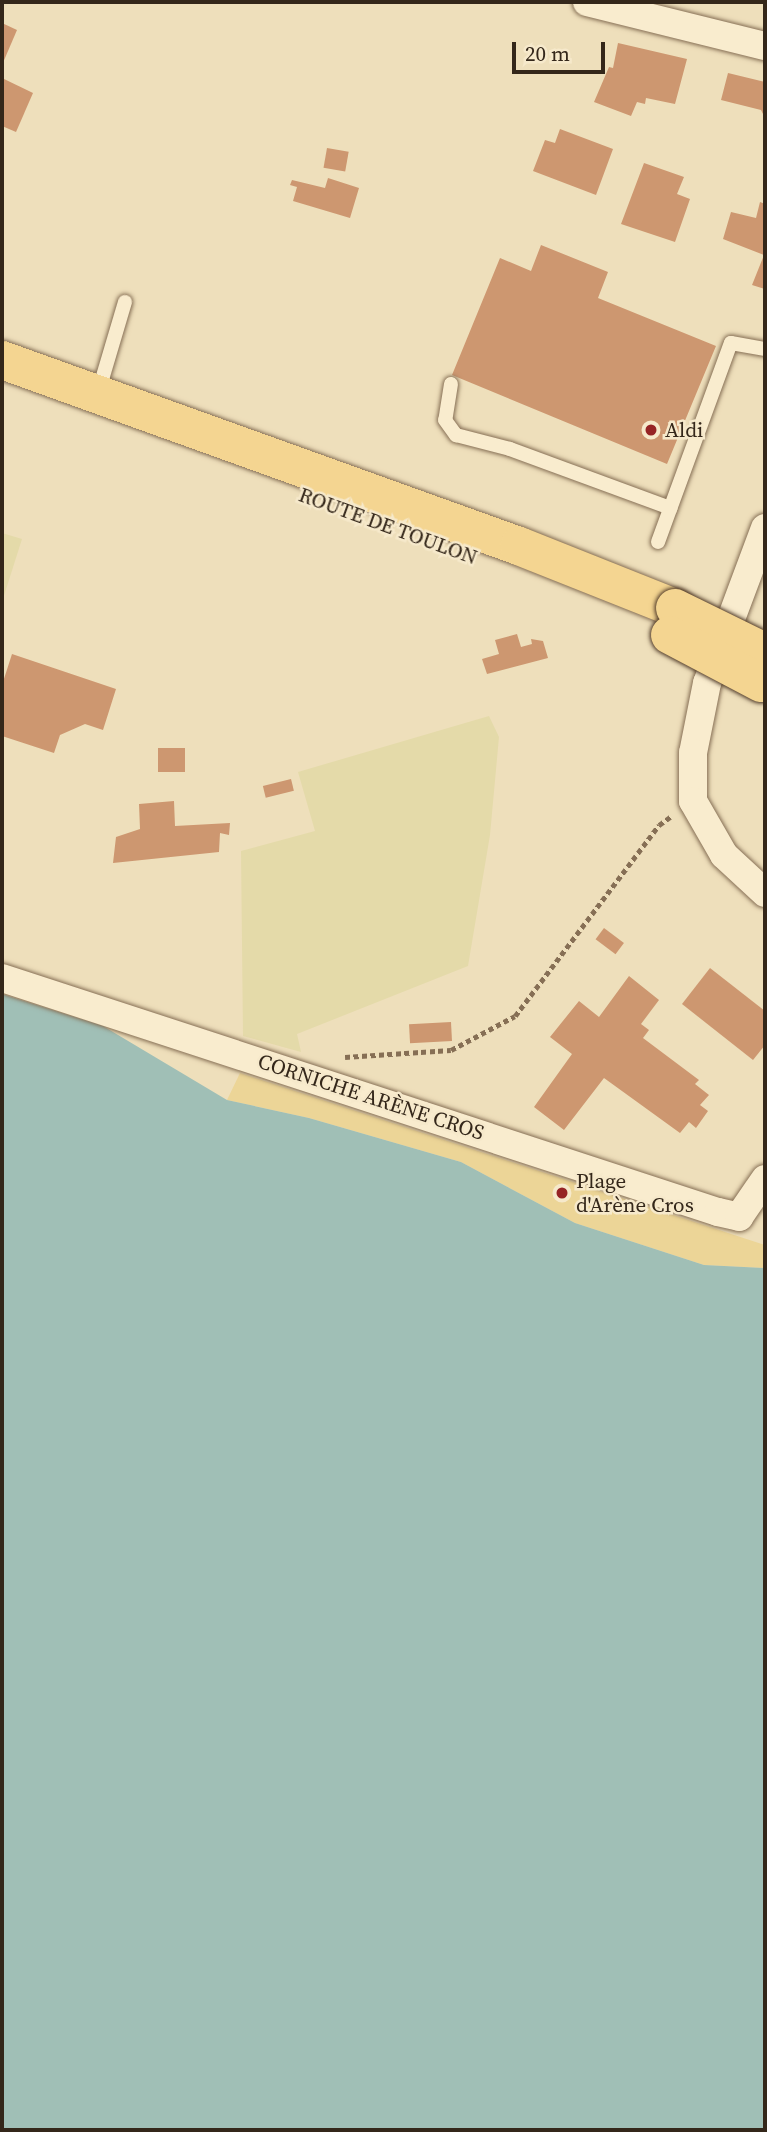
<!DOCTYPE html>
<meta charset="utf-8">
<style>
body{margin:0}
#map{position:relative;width:767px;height:2132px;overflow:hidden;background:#eedfbb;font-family:"Source Serif 4",serif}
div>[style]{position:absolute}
.farmland>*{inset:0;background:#e4daa9}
.sand>*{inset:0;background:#ecd597}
.water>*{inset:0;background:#a0bfb6}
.building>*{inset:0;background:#cd9770;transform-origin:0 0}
.path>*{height:4.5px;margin-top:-2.25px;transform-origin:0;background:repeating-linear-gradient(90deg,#866f55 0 5px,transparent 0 8.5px)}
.roads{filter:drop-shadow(0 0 2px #866f55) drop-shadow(0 0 2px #866f55)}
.lane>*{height:14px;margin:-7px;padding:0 7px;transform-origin:7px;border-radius:7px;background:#f9ecce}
.street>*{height:28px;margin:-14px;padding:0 14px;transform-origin:14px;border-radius:14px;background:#f9ecce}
.primary>*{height:38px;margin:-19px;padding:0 19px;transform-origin:19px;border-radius:19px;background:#f4d591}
.bridges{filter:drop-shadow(0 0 2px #533d2a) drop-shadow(0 0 2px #533d2a)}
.primary-bridge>*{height:38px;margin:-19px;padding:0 19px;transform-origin:19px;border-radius:19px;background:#f4d591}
.dots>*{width:19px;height:19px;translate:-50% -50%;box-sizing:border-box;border:4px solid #f6e9cb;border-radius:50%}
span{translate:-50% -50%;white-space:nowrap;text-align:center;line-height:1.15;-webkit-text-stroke:5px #f6e9cb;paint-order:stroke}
.poi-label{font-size:21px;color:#34271a}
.left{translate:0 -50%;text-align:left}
.street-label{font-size:21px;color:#34271a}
.frame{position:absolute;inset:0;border:4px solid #34271a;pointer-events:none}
.scale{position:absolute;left:512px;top:42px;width:93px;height:32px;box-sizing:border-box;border:4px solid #34271a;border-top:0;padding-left:9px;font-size:21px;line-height:24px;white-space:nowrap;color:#34271a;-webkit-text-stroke:5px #f6e9cb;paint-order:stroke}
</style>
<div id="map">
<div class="farmland">
<div style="clip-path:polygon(2px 533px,22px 539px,2px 602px)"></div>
<div style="clip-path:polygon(489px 716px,499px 737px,490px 835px,468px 966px,297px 1034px,301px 1052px,243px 1036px,241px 851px,315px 831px,298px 772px)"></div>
</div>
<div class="sand">
<div style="clip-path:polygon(240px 1073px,765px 1245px,765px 1268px,704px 1265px,575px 1223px,461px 1162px,309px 1118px,227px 1100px)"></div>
</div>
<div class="water">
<div style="clip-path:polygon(2px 994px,103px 1026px,227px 1100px,309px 1118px,461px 1162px,575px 1223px,704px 1265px,765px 1268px,765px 2130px,2px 2130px)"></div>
</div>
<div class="building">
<div style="clip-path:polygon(2px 23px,17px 30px,2px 65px)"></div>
<div style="clip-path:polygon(618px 43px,687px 59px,675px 104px,646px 98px,645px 104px,637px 102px,631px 116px,594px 102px,609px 67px,613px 68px)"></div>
<div style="clip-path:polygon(728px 73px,765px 82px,765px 118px,761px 110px,721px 100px)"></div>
<div style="clip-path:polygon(2px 78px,33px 93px,16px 132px,2px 126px)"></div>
<div style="clip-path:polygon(560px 129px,613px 149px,596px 195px,533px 171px,545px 140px,555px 143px)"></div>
<div style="left:327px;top:148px;width:22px;height:20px;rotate:10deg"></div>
<div style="clip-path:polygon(644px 163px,684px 177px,677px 194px,690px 199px,675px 242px,621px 224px)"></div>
<div style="clip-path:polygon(328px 178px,359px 188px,350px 218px,293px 201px,297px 187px,290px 185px,292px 180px,325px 188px)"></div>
<div style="clip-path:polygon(760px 202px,765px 204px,765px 289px,752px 285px,764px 255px,723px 239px,731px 212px,756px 218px)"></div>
<div style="clip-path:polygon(541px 245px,608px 272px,598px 298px,716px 346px,667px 464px,452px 375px,500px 258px,531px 271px)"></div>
<div style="clip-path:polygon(517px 634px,521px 647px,532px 644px,531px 639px,543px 641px,548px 658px,487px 674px,482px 659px,499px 654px,495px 640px)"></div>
<div style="clip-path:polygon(12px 654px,116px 689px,103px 730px,85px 724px,60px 735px,54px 753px,2px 736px,2px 685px)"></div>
<div style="left:185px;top:748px;width:24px;height:27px;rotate:90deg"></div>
<div style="left:291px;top:779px;width:12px;height:29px;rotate:76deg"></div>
<div style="clip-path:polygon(174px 801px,175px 826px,230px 823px,229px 835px,220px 833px,219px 852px,113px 863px,116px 837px,140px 829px,139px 804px)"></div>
<div style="left:604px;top:928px;width:25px;height:14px;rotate:37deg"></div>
<div style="clip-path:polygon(710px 968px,765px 1011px,765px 1045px,753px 1060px,682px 1004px)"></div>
<div style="clip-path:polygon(629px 976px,659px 1000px,641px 1024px,649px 1030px,643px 1038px,699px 1080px,695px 1084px,709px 1095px,700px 1105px,708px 1111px,696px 1128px,689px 1122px,680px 1133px,604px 1078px,564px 1130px,534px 1107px,572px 1054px,550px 1037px,579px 1001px,599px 1017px)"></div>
<div style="left:451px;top:1022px;width:19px;height:42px;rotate:87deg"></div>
</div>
<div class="path">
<div style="left:345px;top:1057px;width:106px;rotate:-3.8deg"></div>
<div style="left:451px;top:1050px;width:72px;rotate:-28deg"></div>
<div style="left:515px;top:1016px;width:239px;rotate:-53deg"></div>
<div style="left:659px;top:825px;width:14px;rotate:-36deg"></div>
</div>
<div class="roads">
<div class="lane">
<div style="left:451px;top:384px;width:36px;rotate:99deg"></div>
<div style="left:445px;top:420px;width:19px;rotate:54deg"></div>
<div style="left:456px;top:435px;width:56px;rotate:14.5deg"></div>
<div style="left:510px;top:449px;width:171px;rotate:20.2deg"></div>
<div style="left:98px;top:393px;width:95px;rotate:-73.5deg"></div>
<div style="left:658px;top:542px;width:212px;rotate:-69.9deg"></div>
<div style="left:731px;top:343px;width:35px;rotate:10deg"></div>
</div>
<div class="street">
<div style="left:587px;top:2px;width:183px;rotate:13.9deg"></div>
<div style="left:765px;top:528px;width:165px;rotate:110.5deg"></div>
<div style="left:707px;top:683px;width:71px;rotate:101.3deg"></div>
<div style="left:693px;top:753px;width:48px;rotate:90deg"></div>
<div style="left:693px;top:801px;width:62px;rotate:60.1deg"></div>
<div style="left:724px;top:855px;width:56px;rotate:42.8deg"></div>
<div style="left:2px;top:978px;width:753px;rotate:18.1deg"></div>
<div style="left:718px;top:1212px;width:22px;rotate:13deg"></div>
<div style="left:739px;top:1217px;width:46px;rotate:-55.6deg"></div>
</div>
<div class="primary">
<div style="left:2px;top:360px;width:549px;rotate:19.79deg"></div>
<div style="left:519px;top:546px;width:168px;rotate:21.7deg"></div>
</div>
</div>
<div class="bridges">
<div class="primary-bridge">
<div style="left:675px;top:608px;width:100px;rotate:26.1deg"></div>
<div style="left:670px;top:635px;width:103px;rotate:27.8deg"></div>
</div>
</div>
<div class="dots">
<div style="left:651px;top:430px;background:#962425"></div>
<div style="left:562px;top:1193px;background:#962425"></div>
</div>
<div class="poi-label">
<span class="left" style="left:665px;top:430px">Aldi</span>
<span class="left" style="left:576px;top:1193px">Plage<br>d'Arène Cros</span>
</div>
<div class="street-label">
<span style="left:388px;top:526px;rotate:20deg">ROUTE DE TOULON</span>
<span style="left:371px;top:1097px;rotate:18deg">CORNICHE ARÈNE CROS</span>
</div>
<div class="frame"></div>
<div class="scale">20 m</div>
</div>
